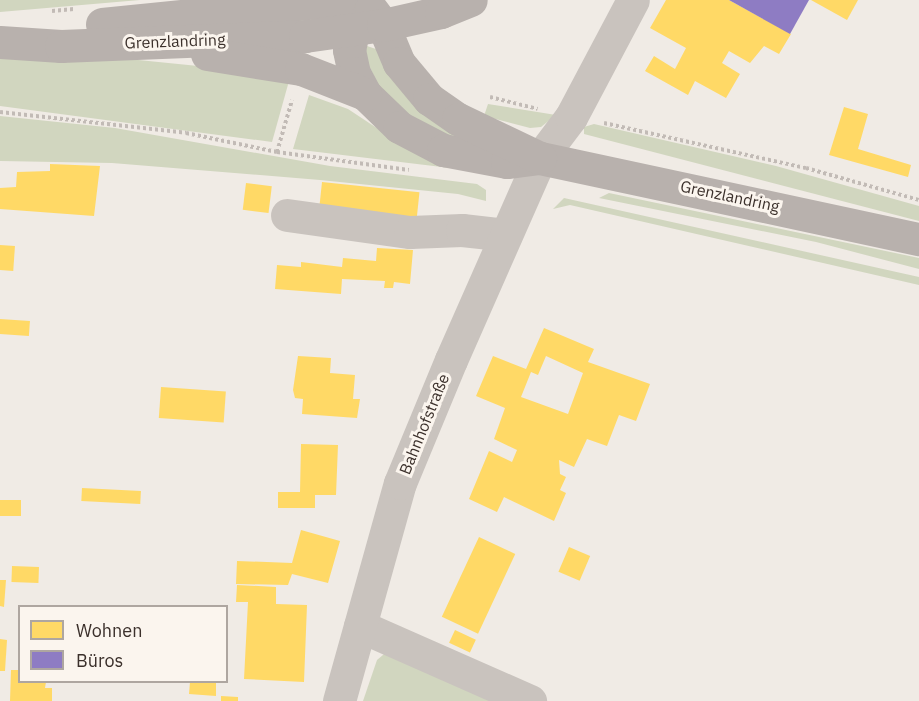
<!DOCTYPE html>
<meta charset="utf-8">
<style>
body{margin:0}
#map{position:relative;width:919px;height:701px;overflow:hidden;background:#f0ebe5;font-family:"IBM Plex Sans",sans-serif}
div>[style]{position:absolute}
.green>*{inset:0;background:#d1d6bf}
.homes>*{inset:0;background:#ffd966;transform-origin:0 0}
.offices>*{inset:0;background:#8e7cc3}
.path>*{height:4px;margin-top:-2px;transform-origin:0;background:repeating-linear-gradient(90deg,#c2bbb6 0 3px,transparent 0 6px)}
.minor>*{height:33px;margin:-16.5px;padding:0 16.5px;transform-origin:16.5px;border-radius:16.5px;background:#c9c3be}
.major>*{height:33px;margin:-16.5px;padding:0 16.5px;transform-origin:16.5px;border-radius:16.5px;background:#b8b1ad}
span{translate:-50% -50%;white-space:nowrap;text-align:center;line-height:1.15;-webkit-text-stroke:6px #fbf5ee;paint-order:stroke}
.street-label{font-size:16px;color:#3b302b}
.legend{position:absolute;left:18px;top:605px;width:210px;height:78px;box-sizing:border-box;background:#fbf5ee;border:2px solid #aea6a0;margin:0;padding:8px 10px;list-style:none;font-size:18px;color:#3b302b}
.legend li{display:flex;align-items:center;gap:12px;height:30px}
.legend b{width:30px;border:2px solid #aea6a0}
</style>
<div id="map">
<div class="green">
<div style="clip-path:polygon(0 0,140px 0,0 12px)"></div>
<div style="clip-path:polygon(367px 46px,376px 49px,462px 128px,456px 143px,386px 102px,362px 51px)"></div>
<div style="clip-path:polygon(79px 54px,208px 67px,289px 81px,272px 142px,0 106px,0 58px)"></div>
<div style="clip-path:polygon(309px 95px,348px 109px,410px 150px,450px 168px,293px 149px)"></div>
<div style="clip-path:polygon(488px 104px,556px 115px,541px 127px,530px 128px,484px 116px)"></div>
<div style="clip-path:polygon(0 116px,115px 128px,330px 166px,477px 184px,486px 190px,486px 201px,458px 194px,320px 180px,112px 163px,0 161px)"></div>
<div style="clip-path:polygon(594px 124px,776px 166px,919px 206px,919px 221px,584px 134px,584px 127px)"></div>
<div style="clip-path:polygon(609px 193px,919px 258px,919px 269px,816px 242px,599px 198px)"></div>
<div style="clip-path:polygon(564px 198px,919px 277px,919px 285px,570px 205px,553px 209px)"></div>
<div style="clip-path:polygon(390px 649px,507px 701px,363px 701px,377px 660px)"></div>
</div>
<div class="homes">
<div style="clip-path:polygon(666px 0,729px 0,791px 34px,779px 54px,764px 46px,750px 63px,729px 51px,722px 63px,740px 74px,726px 98px,695px 81px,688px 95px,645px 71px,654px 56px,675px 69px,686px 48px,650px 28px)"></div>
<div style="clip-path:polygon(811px 0,858px 0,847px 20px)"></div>
<div style="clip-path:polygon(844px 107px,868px 114px,858px 149px,911px 165px,908px 177px,829px 155px)"></div>
<div style="clip-path:polygon(50px 164px,100px 166px,94px 216px,0 209px,0 188px,16px 187px,17px 172px,50px 171px)"></div>
<div style="left:322px;top:182px;width:98px;height:31px;rotate:6deg"></div>
<div style="left:246px;top:183px;width:26px;height:27px;rotate:7deg"></div>
<div style="left:0;top:245px;width:15px;height:25px;rotate:4deg"></div>
<div style="clip-path:polygon(377px 248px,413px 250px,410px 284px,394px 282px,393px 288px,384px 288px,385px 281px,342px 279px,341px 294px,275px 289px,277px 265px,301px 267px,301px 262px,342px 267px,343px 258px,376px 261px)"></div>
<div style="left:0;top:319px;width:30px;height:15px;rotate:4deg"></div>
<div style="clip-path:polygon(evenodd,544px 328px,594px 349px,588px 362px,650px 384px,636px 421px,619px 415px,607px 446px,587px 439px,574px 467px,559px 460px,560px 474px,566px 477px,560px 490px,566px 493px,554px 521px,504px 497px,497px 512px,469px 499px,489px 451px,512px 462px,517px 450px,494px 439px,505px 408px,476px 396px,493px 356px,526px 369px,544px 328px,546px 356px,583px 373px,568px 414px,521px 397px,531px 372px,538px 375px,546px 356px)"></div>
<div style="clip-path:polygon(298px 356px,331px 358px,330px 373px,355px 375px,353px 399px,360px 399px,357px 418px,302px 414px,303px 399px,295px 398px,293px 390px)"></div>
<div style="left:161px;top:387px;width:65px;height:31px;rotate:4deg"></div>
<div style="clip-path:polygon(301px 444px,338px 445px,336px 495px,315px 495px,315px 508px,278px 508px,278px 492px,300px 492px)"></div>
<div style="left:82px;top:488px;width:59px;height:13px;rotate:3deg"></div>
<div style="left:0;top:500px;width:21px;height:16px"></div>
<div style="clip-path:polygon(301px 530px,340px 541px,328px 583px,292px 574px,288px 585px,236px 584px,237px 561px,292px 563px)"></div>
<div style="left:479px;top:537px;width:40px;height:88px;rotate:25deg"></div>
<div style="left:569px;top:547px;width:23px;height:27px;rotate:23deg"></div>
<div style="left:12px;top:566px;width:27px;height:16px;rotate:2deg"></div>
<div style="clip-path:polygon(0 580px,6px 580px,4px 607px,0 606px)"></div>
<div style="clip-path:polygon(237px 585px,276px 587px,276px 604px,307px 605px,304px 682px,244px 679px,248px 602px,236px 602px)"></div>
<div style="left:455px;top:630px;width:23px;height:14px;rotate:25deg"></div>
<div style="clip-path:polygon(0 639px,7px 640px,5px 671px,0 671px)"></div>
<div style="clip-path:polygon(11px 670px,20px 670px,20px 682px,46px 682px,45px 688px,52px 688px,52px 701px,10px 701px)"></div>
<div style="clip-path:polygon(190px 682px,216px 682px,216px 696px,189px 694px)"></div>
<div style="clip-path:polygon(221px 696px,238px 697px,238px 701px,221px 701px)"></div>
</div>
<div class="offices">
<div style="clip-path:polygon(729px 0,809px 0,790px 34px)"></div>
</div>
<div class="path">
<div style="left:52px;top:11px;width:22px;rotate:-5deg"></div>
<div style="left:490px;top:97px;width:49px;rotate:14deg"></div>
<div style="left:0;top:112px;width:187px;rotate:6.4deg"></div>
<div style="left:186px;top:133px;width:93px;rotate:11.8deg"></div>
<div style="left:277px;top:152px;width:133px;rotate:7.8deg"></div>
<div style="left:604px;top:123px;width:207px;rotate:12.6deg"></div>
<div style="left:806px;top:168px;width:117px;rotate:15.8deg"></div>
<div style="left:277px;top:152px;width:54px;rotate:-73.9deg"></div>
</div>
<div class="minor">
<div style="left:287px;top:215px;width:124px;rotate:7.9deg"></div>
<div style="left:410px;top:232px;width:52px;rotate:-2.2deg"></div>
<div style="left:462px;top:230px;width:44px;rotate:6.5deg"></div>
<div style="left:360px;top:626px;width:186px;rotate:23.8deg"></div>
<div style="left:339px;top:701px;width:226px;rotate:-74.4deg"></div>
<div style="left:400px;top:483px;width:133px;rotate:-67.5deg"></div>
<div style="left:451px;top:360px;width:221px;rotate:-66.2deg"></div>
<div style="left:540px;top:158px;width:51px;rotate:-52.9deg"></div>
<div style="left:571px;top:117px;width:132px;rotate:-62.1deg"></div>
</div>
<div class="major">
<div style="left:360px;top:0;width:51px;rotate:102.4deg"></div>
<div style="left:349px;top:50px;width:24px;rotate:78deg"></div>
<div style="left:354px;top:73px;width:24px;rotate:62deg"></div>
<div style="left:365px;top:94px;width:47px;rotate:44.1deg"></div>
<div style="left:399px;top:127px;width:50px;rotate:27.6deg"></div>
<div style="left:443px;top:150px;width:65px;rotate:10.6deg"></div>
<div style="left:507px;top:162px;width:33px;rotate:-7deg"></div>
<div style="left:540px;top:158px;width:388px;rotate:12.1deg"></div>
<div style="left:371px;top:9px;width:20px;rotate:53deg"></div>
<div style="left:383px;top:25px;width:41px;rotate:67.2deg"></div>
<div style="left:399px;top:63px;width:47px;rotate:50.2deg"></div>
<div style="left:429px;top:99px;width:35px;rotate:35deg"></div>
<div style="left:458px;top:119px;width:91px;rotate:25.4deg"></div>
<div style="left:102px;top:24px;width:238px;rotate:-5.8deg"></div>
<div style="left:0;top:42px;width:61px;rotate:3.8deg"></div>
<div style="left:61px;top:46px;width:244px;rotate:-2.3deg"></div>
<div style="left:305px;top:36px;width:79px;rotate:-8deg"></div>
<div style="left:383px;top:25px;width:59px;rotate:-12.6deg"></div>
<div style="left:441px;top:12px;width:32px;rotate:-22deg"></div>
<div style="left:207px;top:54px;width:95px;rotate:9.1deg"></div>
<div style="left:301px;top:69px;width:69px;rotate:21.3deg"></div>
</div>
<div class="street-label">
<span style="left:175px;top:41px;rotate:-2deg">Grenzlandring</span>
<span style="left:730px;top:196px;rotate:12deg">Grenzlandring</span>
<span style="left:424px;top:424px;rotate:-68deg">Bahnhofstraße</span>
</div>
<ul class="legend">
<li><b style="height:16px;background:#ffd966"></b>Wohnen</li>
<li><b style="height:16px;background:#8e7cc3"></b>Büros</li>
</ul>
</div>
